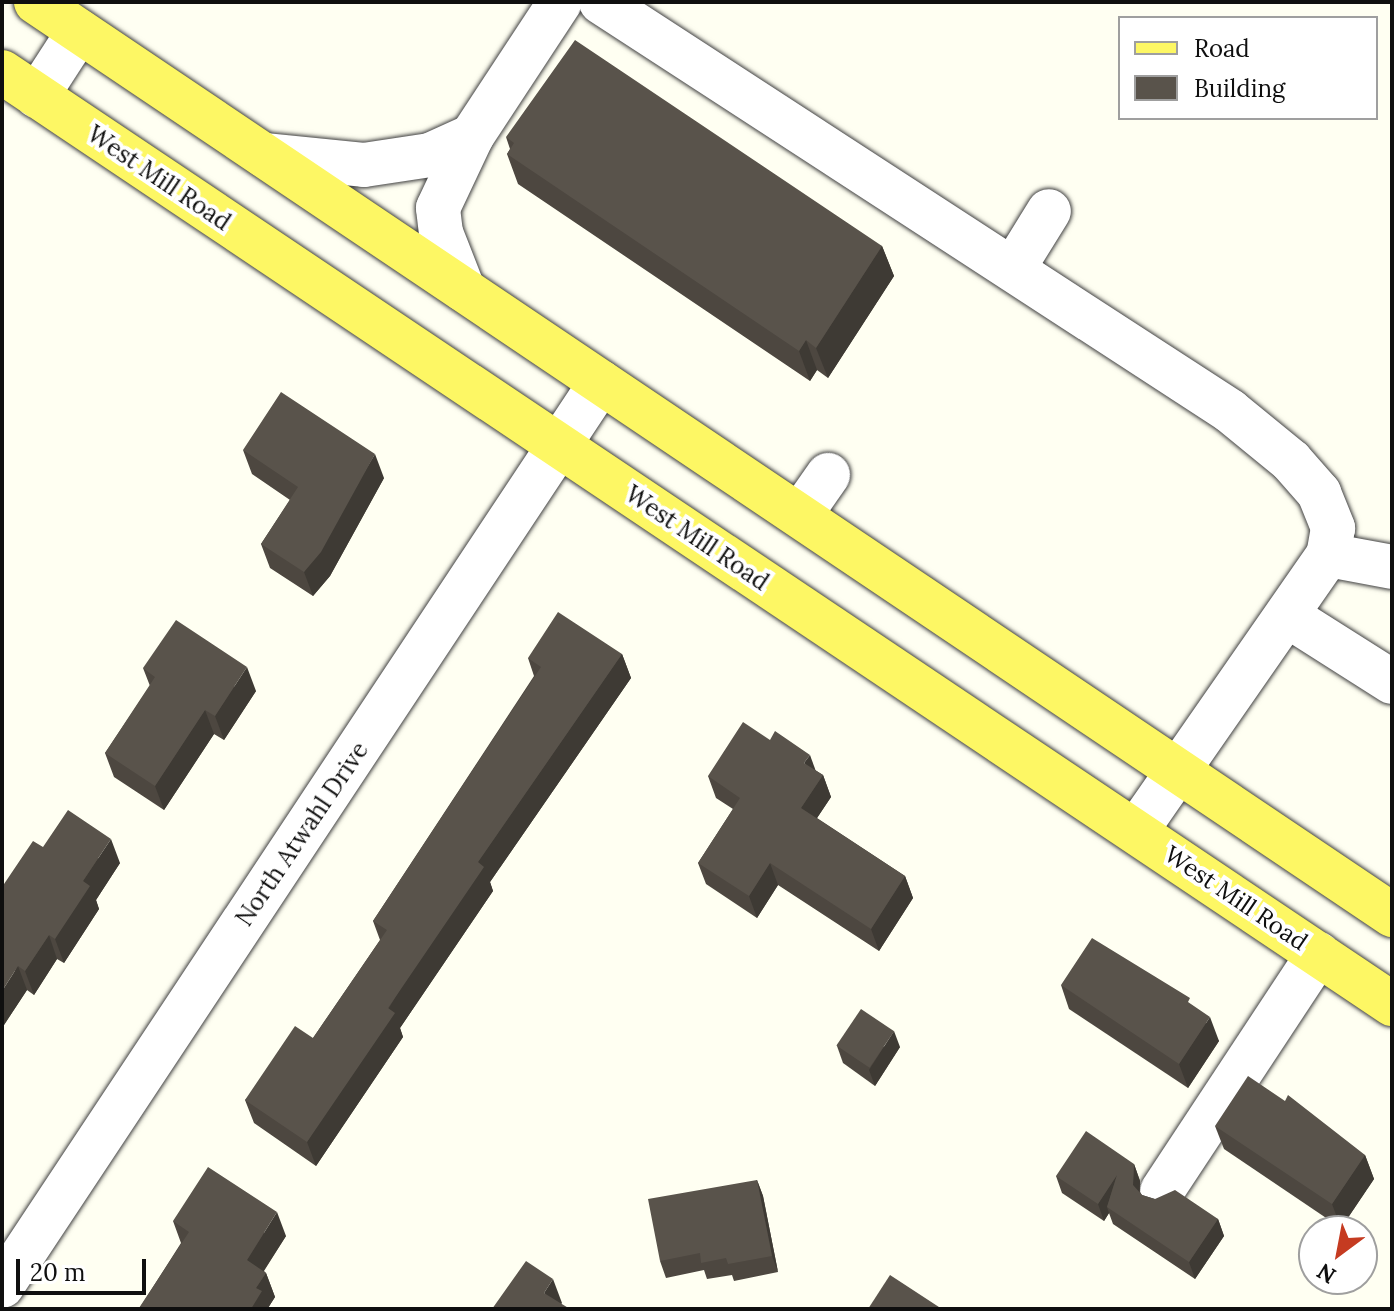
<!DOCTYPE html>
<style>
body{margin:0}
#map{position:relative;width:1394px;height:1311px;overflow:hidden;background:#fffff2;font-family:Lora,serif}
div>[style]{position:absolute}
.roads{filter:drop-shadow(0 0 2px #424242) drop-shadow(0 0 2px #424242)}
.minor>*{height:44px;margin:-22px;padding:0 22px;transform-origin:22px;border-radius:22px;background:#fff}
.major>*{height:44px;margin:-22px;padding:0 22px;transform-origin:22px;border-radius:22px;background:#fdf764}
.wall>*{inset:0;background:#4d4740}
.shaded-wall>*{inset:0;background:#3e3a34}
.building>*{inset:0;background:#59534b;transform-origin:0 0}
span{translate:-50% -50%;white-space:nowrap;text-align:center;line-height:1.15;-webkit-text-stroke:8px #fff;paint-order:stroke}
.street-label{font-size:24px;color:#0f0f0f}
.frame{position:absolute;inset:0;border:4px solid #0f0f0f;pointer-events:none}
.legend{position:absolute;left:1118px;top:16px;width:260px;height:104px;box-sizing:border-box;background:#fff;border:2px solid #9f9f9f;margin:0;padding:10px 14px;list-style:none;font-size:24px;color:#0f0f0f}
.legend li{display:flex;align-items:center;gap:16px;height:40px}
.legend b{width:40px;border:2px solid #9f9f9f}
.north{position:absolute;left:1298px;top:1215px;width:80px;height:80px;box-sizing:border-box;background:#fff;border:2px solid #9f9f9f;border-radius:50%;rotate:212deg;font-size:22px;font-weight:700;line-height:32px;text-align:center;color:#0f0f0f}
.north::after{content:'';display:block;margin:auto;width:28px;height:36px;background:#c53b21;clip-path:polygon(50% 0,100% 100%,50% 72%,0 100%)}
.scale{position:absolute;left:16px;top:1259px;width:130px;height:36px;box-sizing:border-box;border:4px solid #0f0f0f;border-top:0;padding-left:10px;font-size:24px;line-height:28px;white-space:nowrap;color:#0f0f0f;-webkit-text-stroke:6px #fff;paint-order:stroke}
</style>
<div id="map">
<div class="roads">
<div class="minor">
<div style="left:601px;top:2px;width:750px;rotate:33.03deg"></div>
<div style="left:1230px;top:411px;width:79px;rotate:39.3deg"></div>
<div style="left:1291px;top:461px;width:43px;rotate:48.8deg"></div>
<div style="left:1319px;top:493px;width:38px;rotate:68deg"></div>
<div style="left:1333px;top:528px;width:27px;rotate:100deg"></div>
<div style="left:1328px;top:555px;width:336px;rotate:124.8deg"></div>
<div style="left:37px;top:96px;width:77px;rotate:-57.1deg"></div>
<div style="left:264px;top:155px;width:100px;rotate:5.7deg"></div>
<div style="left:364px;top:165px;width:67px;rotate:-8.6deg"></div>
<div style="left:430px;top:155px;width:46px;rotate:-24.3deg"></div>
<div style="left:1013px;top:269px;width:68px;rotate:-58.2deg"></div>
<div style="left:463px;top:289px;width:60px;rotate:-111.4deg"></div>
<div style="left:441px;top:233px;width:25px;rotate:-97deg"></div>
<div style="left:438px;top:208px;width:80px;rotate:-64.7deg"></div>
<div style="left:472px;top:136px;width:160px;rotate:-56.7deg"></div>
<div style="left:800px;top:515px;width:49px;rotate:-55deg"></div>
<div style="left:1328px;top:555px;width:65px;rotate:10.6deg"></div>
<div style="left:1288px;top:616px;width:123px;rotate:32.4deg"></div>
<div style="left:1162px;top:1191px;width:284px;rotate:-56.6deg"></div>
<div style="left:2px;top:1286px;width:1084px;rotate:-56.47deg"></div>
</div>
<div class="major">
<div style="left:36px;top:2px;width:1635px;rotate:33.95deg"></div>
<div style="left:2px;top:72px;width:1674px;rotate:33.84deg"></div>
</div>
</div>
<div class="wall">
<div style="clip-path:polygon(506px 137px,882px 246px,894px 276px,828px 378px,817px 370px,810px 381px,518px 184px,507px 154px,510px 149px)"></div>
<div style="clip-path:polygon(243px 450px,384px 478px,330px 576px,313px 596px,270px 568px,261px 544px,290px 500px,252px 474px)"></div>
<div style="clip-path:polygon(622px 654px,631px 678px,490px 882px,493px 891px,400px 1028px,403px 1037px,316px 1166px,254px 1123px,245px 1100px,313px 1038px,380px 940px,373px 921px,534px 676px,528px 658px)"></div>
<div style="clip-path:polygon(143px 668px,256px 691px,224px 740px,214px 734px,164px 810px,114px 777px,105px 753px,150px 686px)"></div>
<div style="clip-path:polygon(815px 770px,823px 775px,831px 797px,817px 818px,905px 876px,913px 898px,879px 951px,778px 885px,757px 918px,706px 884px,698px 863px,733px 809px,716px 798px,708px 776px)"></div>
<div style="clip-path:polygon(43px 847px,120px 863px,96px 900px,99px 909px,64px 963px,57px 959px,34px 995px,27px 990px,2px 1028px)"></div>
<div style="clip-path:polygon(1061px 985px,1193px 1006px,1219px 1041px,1188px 1088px,1069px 1009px)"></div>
<div style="clip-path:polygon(837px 1046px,900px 1047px,875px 1086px,843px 1063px)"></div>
<div style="clip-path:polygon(1215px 1126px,1365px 1155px,1374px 1179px,1341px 1228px,1224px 1149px)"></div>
<div style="clip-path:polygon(1134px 1164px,1140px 1181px,1140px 1192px,1142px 1195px,1218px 1219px,1224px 1236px,1195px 1279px,1113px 1224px,1109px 1213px,1104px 1221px,1062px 1193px,1056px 1176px)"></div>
<div style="clip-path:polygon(757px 1180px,763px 1196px,778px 1272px,734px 1281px,732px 1275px,707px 1279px,704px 1270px,666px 1278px,660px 1261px)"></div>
<div style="clip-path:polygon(173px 1221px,286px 1236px,264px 1271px,266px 1273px,275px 1297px,268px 1308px,268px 1309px,139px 1309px,181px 1243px)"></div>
</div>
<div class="shaded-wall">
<div style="clip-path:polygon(882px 246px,894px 276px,828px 378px,816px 348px)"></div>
<div style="clip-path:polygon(806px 340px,817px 370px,810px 381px,799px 351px)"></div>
<div style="clip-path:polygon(375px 454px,384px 478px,330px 576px,313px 596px,304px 572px)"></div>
<div style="clip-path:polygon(622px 654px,631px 678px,490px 882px,493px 891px,400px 1028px,403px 1037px,316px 1166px,307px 1142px,478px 862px)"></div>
<div style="clip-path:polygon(247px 667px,256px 691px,224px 740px,215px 716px)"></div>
<div style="clip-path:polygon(205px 710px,214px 734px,164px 810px,155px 786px)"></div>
<div style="clip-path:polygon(810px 755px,818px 777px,804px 763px)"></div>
<div style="clip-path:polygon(823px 775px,831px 797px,809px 830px,801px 808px)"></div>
<div style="clip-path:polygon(111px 839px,120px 863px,96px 900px,99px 909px,64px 963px,55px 939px,83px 881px)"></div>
<div style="clip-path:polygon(770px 863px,778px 885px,757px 918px,749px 896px)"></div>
<div style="clip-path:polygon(905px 876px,913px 898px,879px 951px,871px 929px)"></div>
<div style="clip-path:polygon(49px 935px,57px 959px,34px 995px,25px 971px)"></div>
<div style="clip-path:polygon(18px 966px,27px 990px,2px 1028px,2px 991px)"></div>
<div style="clip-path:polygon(1210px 1017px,1219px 1041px,1188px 1088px,1179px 1064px)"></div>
<div style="clip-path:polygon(894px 1031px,900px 1047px,875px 1086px,869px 1070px)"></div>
<div style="clip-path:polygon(1365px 1155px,1374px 1179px,1341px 1228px,1332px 1204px)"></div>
<div style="clip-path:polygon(1134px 1164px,1140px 1181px,1139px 1201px,1133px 1185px)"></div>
<div style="clip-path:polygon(1117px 1175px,1107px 1207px,1109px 1213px,1104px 1221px,1098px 1204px)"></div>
<div style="clip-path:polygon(757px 1180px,763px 1196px,778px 1272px,772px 1256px)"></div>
<div style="clip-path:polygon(277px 1212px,286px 1236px,255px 1284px,247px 1260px)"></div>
<div style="clip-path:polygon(1218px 1219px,1224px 1236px,1195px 1279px,1189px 1262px)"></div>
<div style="clip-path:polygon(266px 1273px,275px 1297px,268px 1308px,268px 1309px,251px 1309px,256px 1288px)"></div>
<div style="clip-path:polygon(553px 1279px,562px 1303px,558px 1309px,544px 1293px)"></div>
</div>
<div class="building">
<div style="clip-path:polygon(575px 40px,882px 246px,816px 348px,806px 340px,799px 351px,507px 154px,514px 143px,506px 137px)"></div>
<div style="clip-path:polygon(281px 392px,375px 454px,321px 552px,304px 572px,261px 544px,298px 487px,243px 450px)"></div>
<div style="clip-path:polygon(558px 612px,622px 654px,478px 862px,484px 867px,388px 1008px,395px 1013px,307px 1142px,245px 1100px,295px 1026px,313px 1038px,387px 930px,373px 921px,541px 667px,528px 658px)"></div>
<div style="clip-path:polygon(176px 620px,247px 667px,215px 716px,205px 710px,155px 786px,105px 753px,155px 677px,143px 668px)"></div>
<div style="clip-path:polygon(743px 722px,770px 740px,775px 731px,810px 755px,804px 763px,823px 775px,801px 808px,905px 876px,871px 929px,770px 863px,749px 896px,698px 863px,740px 798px,708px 776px)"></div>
<div style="clip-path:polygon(68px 810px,111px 839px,83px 881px,90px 886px,55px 939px,49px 935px,25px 971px,18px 966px,2px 991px,2px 887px,33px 841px,43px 847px)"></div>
<div style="clip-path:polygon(1092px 938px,1190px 998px,1188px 1002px,1210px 1017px,1179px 1064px,1061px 985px)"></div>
<div style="left:861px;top:1009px;width:40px;height:44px;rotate:34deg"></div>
<div style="clip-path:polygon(1248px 1076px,1285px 1101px,1288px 1095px,1365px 1155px,1332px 1204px,1215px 1126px)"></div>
<div style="clip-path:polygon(1086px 1131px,1134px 1164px,1133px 1185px,1142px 1195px,1155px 1199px,1175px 1190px,1218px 1219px,1189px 1262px,1107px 1207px,1117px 1175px,1098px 1204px,1056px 1176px)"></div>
<div style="clip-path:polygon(208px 1167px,277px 1212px,247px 1260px,266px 1273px,256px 1288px,262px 1291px,251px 1309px,141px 1309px,139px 1308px,189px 1232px,173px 1221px)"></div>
<div style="clip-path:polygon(757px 1180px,772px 1256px,728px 1264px,726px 1258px,701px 1263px,700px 1253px,660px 1261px,648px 1199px)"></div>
<div style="clip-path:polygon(526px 1261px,553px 1279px,544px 1293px,570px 1309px,492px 1309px)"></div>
<div style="clip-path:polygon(890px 1275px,942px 1309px,868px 1309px)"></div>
</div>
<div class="street-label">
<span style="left:159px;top:178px;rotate:34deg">West Mill Road</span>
<span style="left:697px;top:538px;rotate:34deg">West Mill Road</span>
<span style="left:302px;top:834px;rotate:-56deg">North Atwahl Drive</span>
<span style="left:1236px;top:898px;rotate:34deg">West Mill Road</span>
</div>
<div class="frame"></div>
<ul class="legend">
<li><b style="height:10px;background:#fdf764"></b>Road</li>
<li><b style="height:22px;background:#59534b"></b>Building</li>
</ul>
<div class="north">N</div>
<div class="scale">20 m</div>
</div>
